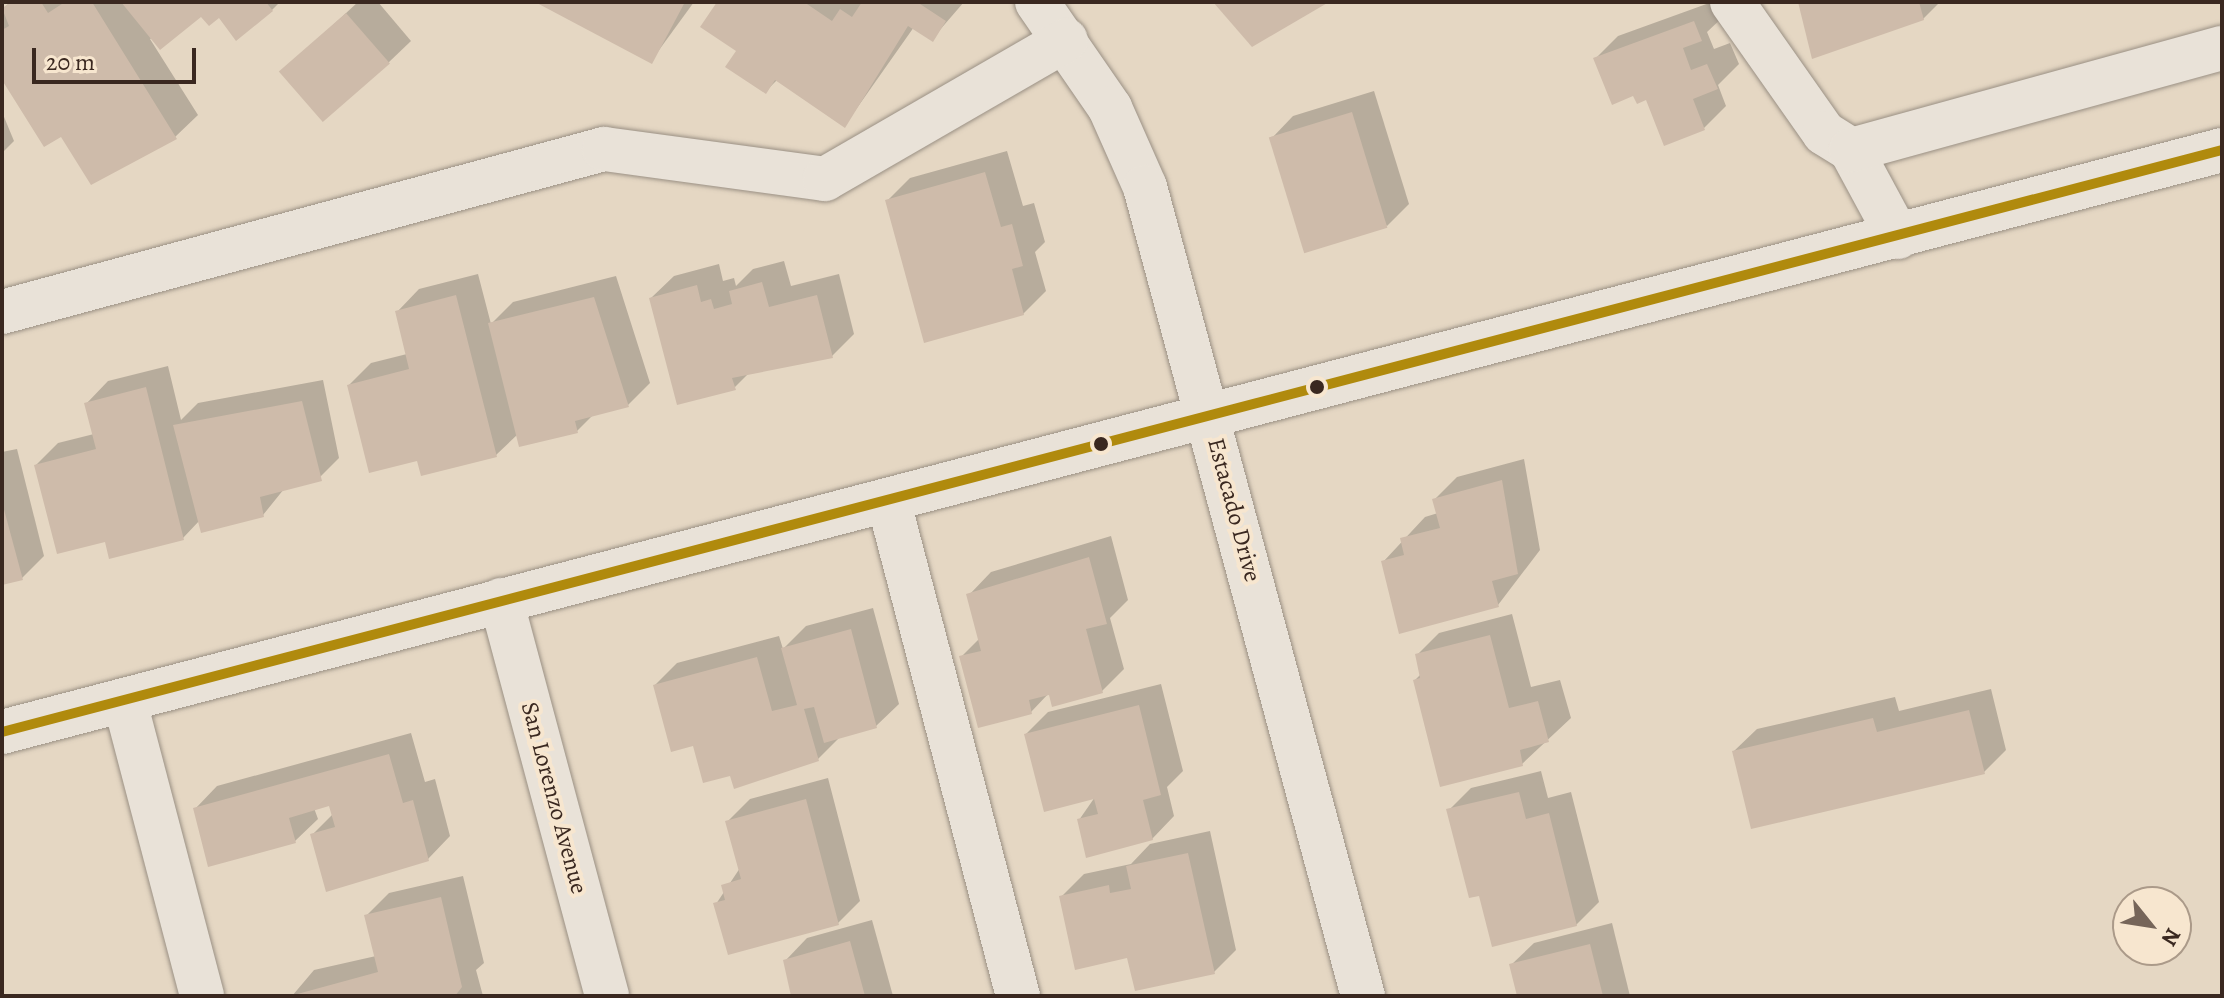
<!DOCTYPE html>
<style>
body{margin:0}
#map{position:relative;width:2224px;height:998px;overflow:hidden;background:#e5d7c3;font-family:Alegreya,serif}
div>[style]{position:absolute}
.shadow>*{inset:0;background:#0003}
.building>*{inset:0;background:#cebbaa;transform-origin:0 0}
.roads{filter:drop-shadow(0 0 2px #9a9084) drop-shadow(0 0 2px #9a9084)}
.minor>*{height:44px;margin:-22px;padding:0 22px;transform-origin:22px;border-radius:22px;background:#e9e2d8}
.bus-1>*{height:10px;margin:-5px;padding:0 5px;transform-origin:5px;border-radius:5px;background:#b08a0d}
.dots>*{width:22px;height:22px;translate:-50% -50%;box-sizing:border-box;border:4px solid #f7e6cf;border-radius:50%}
span{translate:-50% -50%;white-space:nowrap;text-align:center;line-height:1.15;-webkit-text-stroke:8px #f7e6cf;paint-order:stroke}
.street-label{font-size:24px;color:#3a2820}
.frame{position:absolute;inset:0;border:4px solid #3a2820;pointer-events:none}
.north{position:absolute;left:2112px;top:886px;width:80px;height:80px;box-sizing:border-box;background:#f7e6cf;border:2px solid #ab9a89;border-radius:50%;rotate:120deg;font-size:22px;font-weight:700;line-height:32px;text-align:center;color:#3a2820}
.north::after{content:'';display:block;margin:auto;width:28px;height:36px;background:#766559;clip-path:polygon(50% 0,100% 100%,50% 72%,0 100%)}
.scale{position:absolute;left:32px;top:48px;width:164px;height:36px;box-sizing:border-box;border:4px solid #3a2820;border-top:0;padding-left:10px;font-size:24px;line-height:28px;white-space:nowrap;color:#3a2820;-webkit-text-stroke:6px #f7e6cf;paint-order:stroke}
</style>
<div id="map">
<div class="shadow">
<div style="clip-path:polygon(10px 2px,280px 2px,272px 10px,201px 14px,150px 39px,198px 115px,175px 137px,62px 134px,2px 77px,2px 10px)"></div>
<div style="clip-path:polygon(358px 2px,378px 2px,411px 41px,388px 63px,305px 51px)"></div>
<div style="clip-path:polygon(540px 2px,694px 2px,651px 61px)"></div>
<div style="clip-path:polygon(720px 2px,964px 2px,932px 39px,914px 27px,845px 125px,778px 79px,765px 92px)"></div>
<div style="clip-path:polygon(1712px 2px,1723px 17px,1707px 32px,1714px 49px,1730px 43px,1739px 64px,1718px 85px,1726px 106px,1704px 128px,1634px 93px,1596px 58px,1618px 36px)"></div>
<div style="clip-path:polygon(1800px 2px,1940px 2px,1923px 19px)"></div>
<div style="clip-path:polygon(1374px 91px,1409px 204px,1387px 226px,1271px 139px,1293px 116px)"></div>
<div style="clip-path:polygon(2px 112px,14px 141px,2px 153px)"></div>
<div style="clip-path:polygon(1007px 151px,1023px 206px,1034px 203px,1045px 242px,1035px 252px,1046px 291px,1023px 314px,888px 200px,910px 178px)"></div>
<div style="clip-path:polygon(784px 261px,791px 286px,839px 274px,854px 334px,832px 356px,750px 372px,734px 388px,651px 298px,674px 276px,719px 264px,723px 281px,734px 278px,736px 286px,753px 269px)"></div>
<div style="clip-path:polygon(478px 274px,491px 324px,513px 302px,616px 276px,650px 383px,628px 405px,595px 413px,577px 431px,518px 434px,496px 455px,418px 459px,349px 385px,371px 363px,407px 354px,397px 312px,419px 289px)"></div>
<div style="clip-path:polygon(168px 366px,181px 420px,198px 403px,323px 380px,339px 458px,317px 480px,284px 489px,263px 515px,200px 520px,183px 538px,106px 540px,36px 465px,58px 443px,94px 434px,86px 404px,108px 381px)"></div>
<div style="clip-path:polygon(17px 449px,44px 556px,22px 578px,2px 583px,2px 452px)"></div>
<div style="clip-path:polygon(1524px 459px,1540px 550px,1498px 605px,1383px 562px,1425px 517px,1438px 513px,1435px 499px,1457px 477px)"></div>
<div style="clip-path:polygon(1111px 536px,1128px 600px,1110px 618px,1124px 669px,1102px 691px,1050px 692px,1031px 712px,962px 656px,980px 638px,969px 595px,991px 572px)"></div>
<div style="clip-path:polygon(873px 608px,899px 704px,876px 726px,841px 736px,818px 759px,732px 773px,694px 743px,655px 685px,677px 663px,779px 636px,783px 649px,806px 626px)"></div>
<div style="clip-path:polygon(1512px 614px,1531px 687px,1560px 680px,1571px 718px,1522px 764px,1415px 680px,1421px 674px,1417px 655px,1439px 633px)"></div>
<div style="clip-path:polygon(1161px 684px,1183px 771px,1167px 787px,1174px 816px,1152px 839px,1079px 820px,1095px 797px,1026px 734px,1048px 712px)"></div>
<div style="clip-path:polygon(1991px 689px,2006px 750px,1984px 772px,1734px 751px,1757px 729px,1895px 697px,1899px 711px)"></div>
<div style="clip-path:polygon(411px 733px,425px 782px,435px 779px,450px 836px,428px 859px,312px 835px,333px 814px,331px 804px,314px 808px,318px 819px,295px 841px,195px 809px,217px 786px)"></div>
<div style="clip-path:polygon(1541px 771px,1548px 798px,1571px 792px,1599px 902px,1576px 925px,1481px 893px,1449px 810px,1471px 788px)"></div>
<div style="clip-path:polygon(828px 778px,860px 901px,838px 923px,716px 904px,740px 868px,728px 821px,750px 799px)"></div>
<div style="clip-path:polygon(1210px 831px,1236px 950px,1214px 972px,1129px 955px,1061px 897px,1084px 874px,1131px 864px,1150px 844px)"></div>
<div style="clip-path:polygon(463px 876px,484px 963px,476px 970px,483px 996px,292px 996px,314px 970px,376px 956px,367px 915px,389px 893px)"></div>
<div style="clip-path:polygon(872px 920px,893px 996px,793px 996px,785px 961px,807px 938px)"></div>
<div style="clip-path:polygon(1612px 923px,1630px 996px,1519px 996px,1511px 965px,1534px 943px)"></div>
</div>
<div class="building">
<div style="clip-path:polygon(12px 2px,41px 2px,48px 13px,65px 2px,92px 2px,177px 139px,91px 185px,61px 137px,44px 147px,2px 80px,2px 30px,9px 26px,2px 8px)"></div>
<div style="clip-path:polygon(121px 2px,266px 2px,273px 11px,236px 41px,219px 18px,209px 26px,201px 17px,160px 50px)"></div>
<div style="clip-path:polygon(535px 2px,685px 2px,652px 64px)"></div>
<div style="clip-path:polygon(717px 2px,804px 2px,832px 21px,840px 9px,852px 17px,862px 2px,917px 2px,946px 21px,933px 42px,908px 26px,845px 128px,775px 80px,766px 94px,725px 67px,736px 51px,700px 27px)"></div>
<div style="clip-path:polygon(1213px 2px,1329px 2px,1252px 47px)"></div>
<div style="clip-path:polygon(1798px 2px,1919px 2px,1924px 20px,1812px 59px)"></div>
<div style="left:346px;top:13px;width:67px;height:89px;rotate:49deg"></div>
<div style="clip-path:polygon(1694px 21px,1702px 41px,1683px 48px,1691px 70px,1707px 64px,1718px 89px,1693px 99px,1705px 130px,1664px 146px,1646px 100px,1637px 104px,1633px 96px,1612px 105px,1593px 58px)"></div>
<div style="left:1352px;top:112px;width:121px;height:87px;rotate:73deg"></div>
<div style="clip-path:polygon(985px 172px,1001px 227px,1012px 224px,1023px 266px,1012px 269px,1024px 315px,924px 343px,885px 200px)"></div>
<div style="clip-path:polygon(762px 282px,769px 307px,817px 295px,833px 358px,732px 378px,736px 390px,677px 405px,649px 298px,697px 285px,701px 302px,711px 299px,714px 309px,732px 304px,729px 291px)"></div>
<div style="clip-path:polygon(456px 295px,497px 457px,421px 476px,417px 461px,369px 473px,347px 385px,409px 369px,395px 311px)"></div>
<div style="clip-path:polygon(594px 297px,629px 407px,575px 421px,578px 433px,519px 447px,488px 323px)"></div>
<div style="clip-path:polygon(146px 387px,184px 540px,109px 559px,105px 542px,57px 554px,34px 465px,96px 449px,84px 403px)"></div>
<div style="clip-path:polygon(302px 401px,322px 481px,260px 497px,264px 517px,201px 533px,173px 425px)"></div>
<div style="clip-path:polygon(1502px 480px,1518px 574px,1492px 581px,1499px 607px,1399px 634px,1381px 561px,1404px 555px,1400px 538px,1440px 528px,1432px 499px)"></div>
<div style="clip-path:polygon(2px 502px,23px 580px,2px 585px)"></div>
<div style="clip-path:polygon(1089px 557px,1107px 624px,1086px 629px,1103px 693px,1052px 707px,1049px 695px,1029px 700px,1032px 714px,978px 728px,959px 656px,981px 651px,966px 594px)"></div>
<div style="clip-path:polygon(851px 629px,877px 728px,824px 743px,814px 707px,804px 709px,819px 761px,734px 789px,730px 776px,703px 783px,693px 746px,671px 752px,653px 685px,757px 657px,772px 711px,797px 705px,781px 648px)"></div>
<div style="clip-path:polygon(1490px 635px,1509px 708px,1538px 701px,1549px 742px,1520px 750px,1523px 766px,1440px 787px,1413px 680px,1420px 678px,1415px 654px)"></div>
<div style="clip-path:polygon(1139px 705px,1161px 795px,1143px 800px,1153px 840px,1086px 858px,1077px 819px,1098px 814px,1094px 799px,1044px 812px,1024px 734px)"></div>
<div style="clip-path:polygon(1969px 710px,1985px 774px,1751px 829px,1732px 751px,1873px 718px,1877px 732px)"></div>
<div style="clip-path:polygon(389px 754px,403px 803px,413px 800px,429px 861px,326px 892px,310px 834px,335px 827px,329px 806px,289px 818px,296px 843px,208px 867px,193px 808px)"></div>
<div style="clip-path:polygon(1519px 792px,1526px 819px,1549px 813px,1577px 926px,1492px 947px,1479px 896px,1469px 898px,1446px 809px)"></div>
<div style="clip-path:polygon(806px 799px,839px 925px,728px 955px,713px 903px,725px 900px,721px 885px,741px 879px,725px 821px)"></div>
<div style="clip-path:polygon(1188px 853px,1215px 974px,1135px 991px,1127px 958px,1075px 970px,1059px 896px,1109px 885px,1110px 893px,1131px 889px,1126px 866px)"></div>
<div style="clip-path:polygon(441px 897px,462px 987px,455px 996px,290px 996px,378px 972px,364px 915px)"></div>
<div style="clip-path:polygon(850px 941px,865px 996px,791px 996px,783px 960px)"></div>
<div style="clip-path:polygon(1590px 944px,1603px 996px,1517px 996px,1509px 964px)"></div>
</div>
<div class="roads">
<div class="minor">
<div style="left:1037px;top:2px;width:129px;rotate:55.4deg"></div>
<div style="left:1110px;top:108px;width:86px;rotate:66.1deg"></div>
<div style="left:1145px;top:187px;width:838px;rotate:74.92deg"></div>
<div style="left:1732px;top:2px;width:160px;rotate:54.9deg"></div>
<div style="left:1824px;top:133px;width:32px;rotate:32deg"></div>
<div style="left:1898px;top:237px;width:99px;rotate:-118.4deg"></div>
<div style="left:1851px;top:150px;width:385px;rotate:-15.4deg"></div>
<div style="left:2px;top:312px;width:624px;rotate:-15.15deg"></div>
<div style="left:604px;top:149px;width:223px;rotate:7.7deg"></div>
<div style="left:825px;top:179px;width:278px;rotate:-30deg"></div>
<div style="left:889px;top:503px;width:510px;rotate:75.34deg"></div>
<div style="left:501px;top:600px;width:410px;rotate:75deg"></div>
<div style="left:125px;top:702px;width:304px;rotate:75.3deg"></div>
<div style="left:2px;top:732px;width:2295px;rotate:-14.69deg"></div>
</div>
</div>
<div class="bus-1">
<div style="left:2px;top:732px;width:2295px;rotate:-14.69deg"></div>
</div>
<div class="dots">
<div style="left:1317px;top:387px;background:#3a2820"></div>
<div style="left:1101px;top:444px;background:#3a2820"></div>
</div>
<div class="street-label">
<span style="left:1234px;top:510px;rotate:75deg">Estacado Drive</span>
<span style="left:554px;top:798px;rotate:75deg">San Lorenzo Avenue</span>
</div>
<div class="frame"></div>
<div class="north">N</div>
<div class="scale">20 m</div>
</div>
